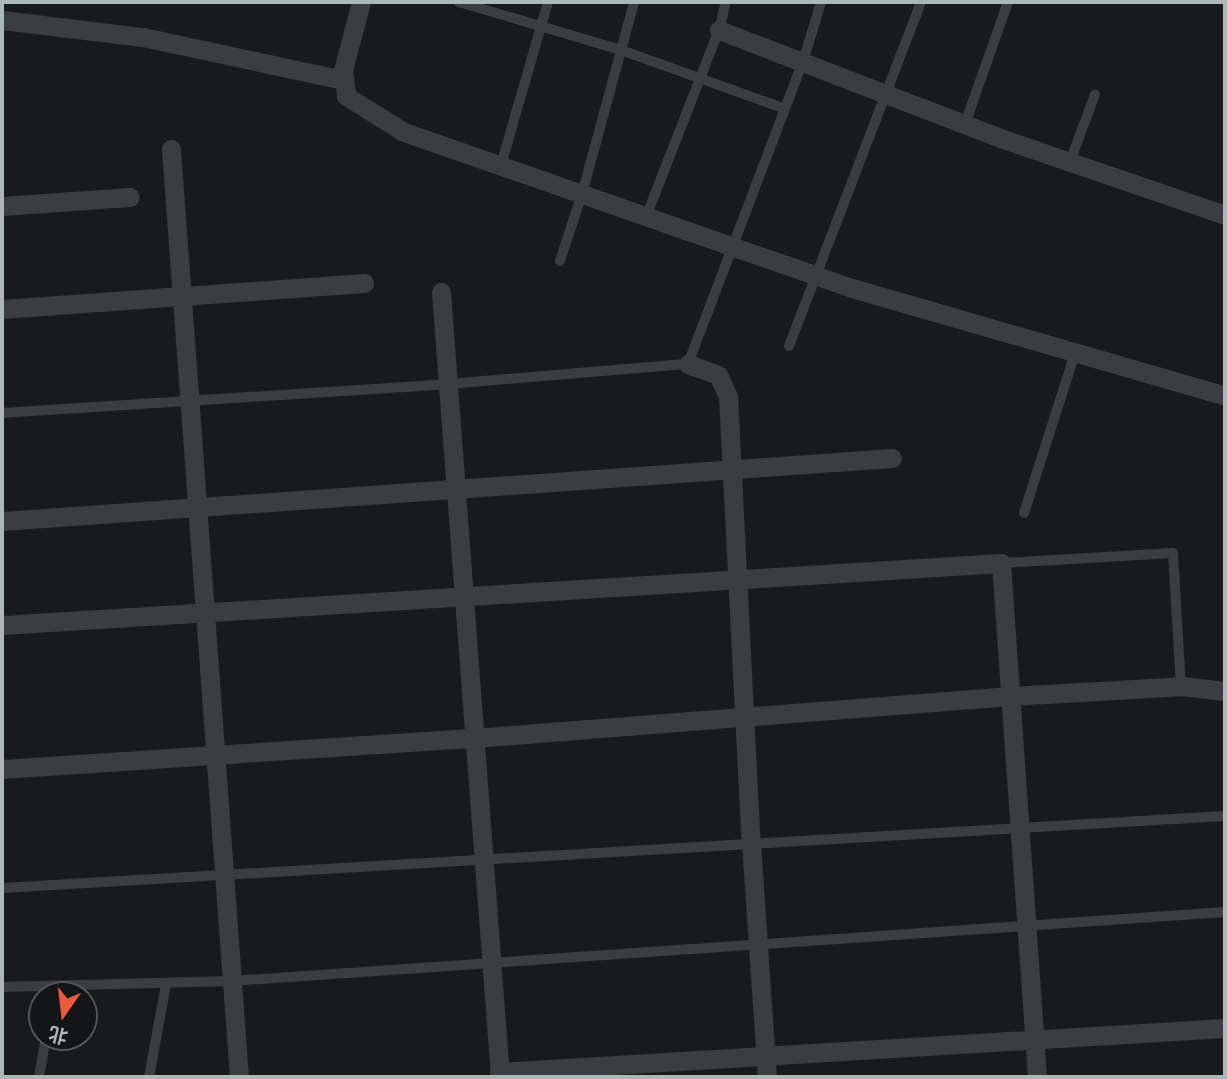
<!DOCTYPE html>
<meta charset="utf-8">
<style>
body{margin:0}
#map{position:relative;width:1227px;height:1079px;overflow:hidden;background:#191a1b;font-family:Signika,"Noto Sans SC",sans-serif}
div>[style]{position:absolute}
.service>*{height:10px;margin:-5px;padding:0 5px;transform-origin:5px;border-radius:5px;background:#3a3e40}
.minor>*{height:19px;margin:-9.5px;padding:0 9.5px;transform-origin:9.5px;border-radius:9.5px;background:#3a3e40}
span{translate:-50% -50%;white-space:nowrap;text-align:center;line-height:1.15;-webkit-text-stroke:7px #141516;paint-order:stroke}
.frame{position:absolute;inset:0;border:4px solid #acb7ba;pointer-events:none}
.north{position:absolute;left:28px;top:981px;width:70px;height:70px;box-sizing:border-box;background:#141516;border:2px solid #515658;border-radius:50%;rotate:194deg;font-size:19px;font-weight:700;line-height:28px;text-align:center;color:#acb7ba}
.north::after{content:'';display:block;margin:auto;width:24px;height:32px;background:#eb5b40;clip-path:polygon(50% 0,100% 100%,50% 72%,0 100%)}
</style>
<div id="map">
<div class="service">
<div style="left:459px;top:2px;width:169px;rotate:16.5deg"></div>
<div style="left:621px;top:50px;width:172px;rotate:19.7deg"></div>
<div style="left:965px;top:124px;width:129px;rotate:-70.6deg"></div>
<div style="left:1070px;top:162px;width:72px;rotate:-69.8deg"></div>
<div style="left:501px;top:165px;width:170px;rotate:-73.9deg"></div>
<div style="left:646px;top:217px;width:201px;rotate:-68.7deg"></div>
<div style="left:719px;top:30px;width:29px;rotate:-76deg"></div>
<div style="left:560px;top:261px;width:71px;rotate:-71.8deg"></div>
<div style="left:582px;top:194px;width:199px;rotate:-74.8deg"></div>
<div style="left:789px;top:346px;width:368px;rotate:-69deg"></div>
<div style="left:2px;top:413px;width:447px;rotate:-3.7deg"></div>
<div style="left:448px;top:384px;width:241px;rotate:-4.8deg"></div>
<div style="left:688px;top:364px;width:323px;rotate:-69.2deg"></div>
<div style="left:803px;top:62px;width:63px;rotate:-73.3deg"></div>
<div style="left:1024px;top:513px;width:168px;rotate:-72.3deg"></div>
<div style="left:1001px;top:563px;width:172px;rotate:-3.3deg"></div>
<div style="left:1173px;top:553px;width:133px;rotate:86.6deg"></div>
<div style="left:2px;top:888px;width:1225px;rotate:-3.37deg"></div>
<div style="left:2px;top:987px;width:229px;rotate:-1.5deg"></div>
<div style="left:231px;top:981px;width:996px;rotate:-3.97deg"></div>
<div style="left:39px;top:1077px;width:41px;rotate:-80.1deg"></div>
<div style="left:149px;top:1077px;width:95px;rotate:-79.6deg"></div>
</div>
<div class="minor">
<div style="left:361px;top:2px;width:70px;rotate:104.8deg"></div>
<div style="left:343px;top:70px;width:26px;rotate:83deg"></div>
<div style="left:346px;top:96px;width:68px;rotate:31.8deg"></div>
<div style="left:404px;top:132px;width:474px;rotate:19.2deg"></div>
<div style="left:852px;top:288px;width:388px;rotate:16.1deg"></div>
<div style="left:2px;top:20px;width:142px;rotate:6.9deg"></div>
<div style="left:143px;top:37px;width:206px;rotate:12.1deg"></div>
<div style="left:719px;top:30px;width:304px;rotate:21deg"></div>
<div style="left:1003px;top:139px;width:235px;rotate:18.9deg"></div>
<div style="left:171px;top:149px;width:930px;rotate:85.81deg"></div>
<div style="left:2px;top:206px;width:128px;rotate:-4deg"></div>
<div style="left:441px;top:292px;width:787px;rotate:85.7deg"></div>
<div style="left:2px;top:309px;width:363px;rotate:-4.1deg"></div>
<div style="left:688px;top:364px;width:32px;rotate:20deg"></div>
<div style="left:718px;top:375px;width:23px;rotate:65deg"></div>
<div style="left:728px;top:396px;width:448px;rotate:87.1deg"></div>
<div style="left:751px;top:843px;width:235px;rotate:86.1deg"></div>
<div style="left:2px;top:521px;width:892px;rotate:-4.05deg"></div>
<div style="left:2px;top:625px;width:1001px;rotate:-3.55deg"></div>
<div style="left:1001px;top:563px;width:515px;rotate:85.99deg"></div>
<div style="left:2px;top:769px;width:473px;rotate:-3.8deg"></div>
<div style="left:474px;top:738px;width:538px;rotate:-4.48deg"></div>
<div style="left:1010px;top:696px;width:171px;rotate:-3.3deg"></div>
<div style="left:1181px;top:686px;width:44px;rotate:6.5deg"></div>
<div style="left:499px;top:1072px;width:727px;rotate:-3.47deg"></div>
</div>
<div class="frame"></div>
<div class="north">北</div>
</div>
